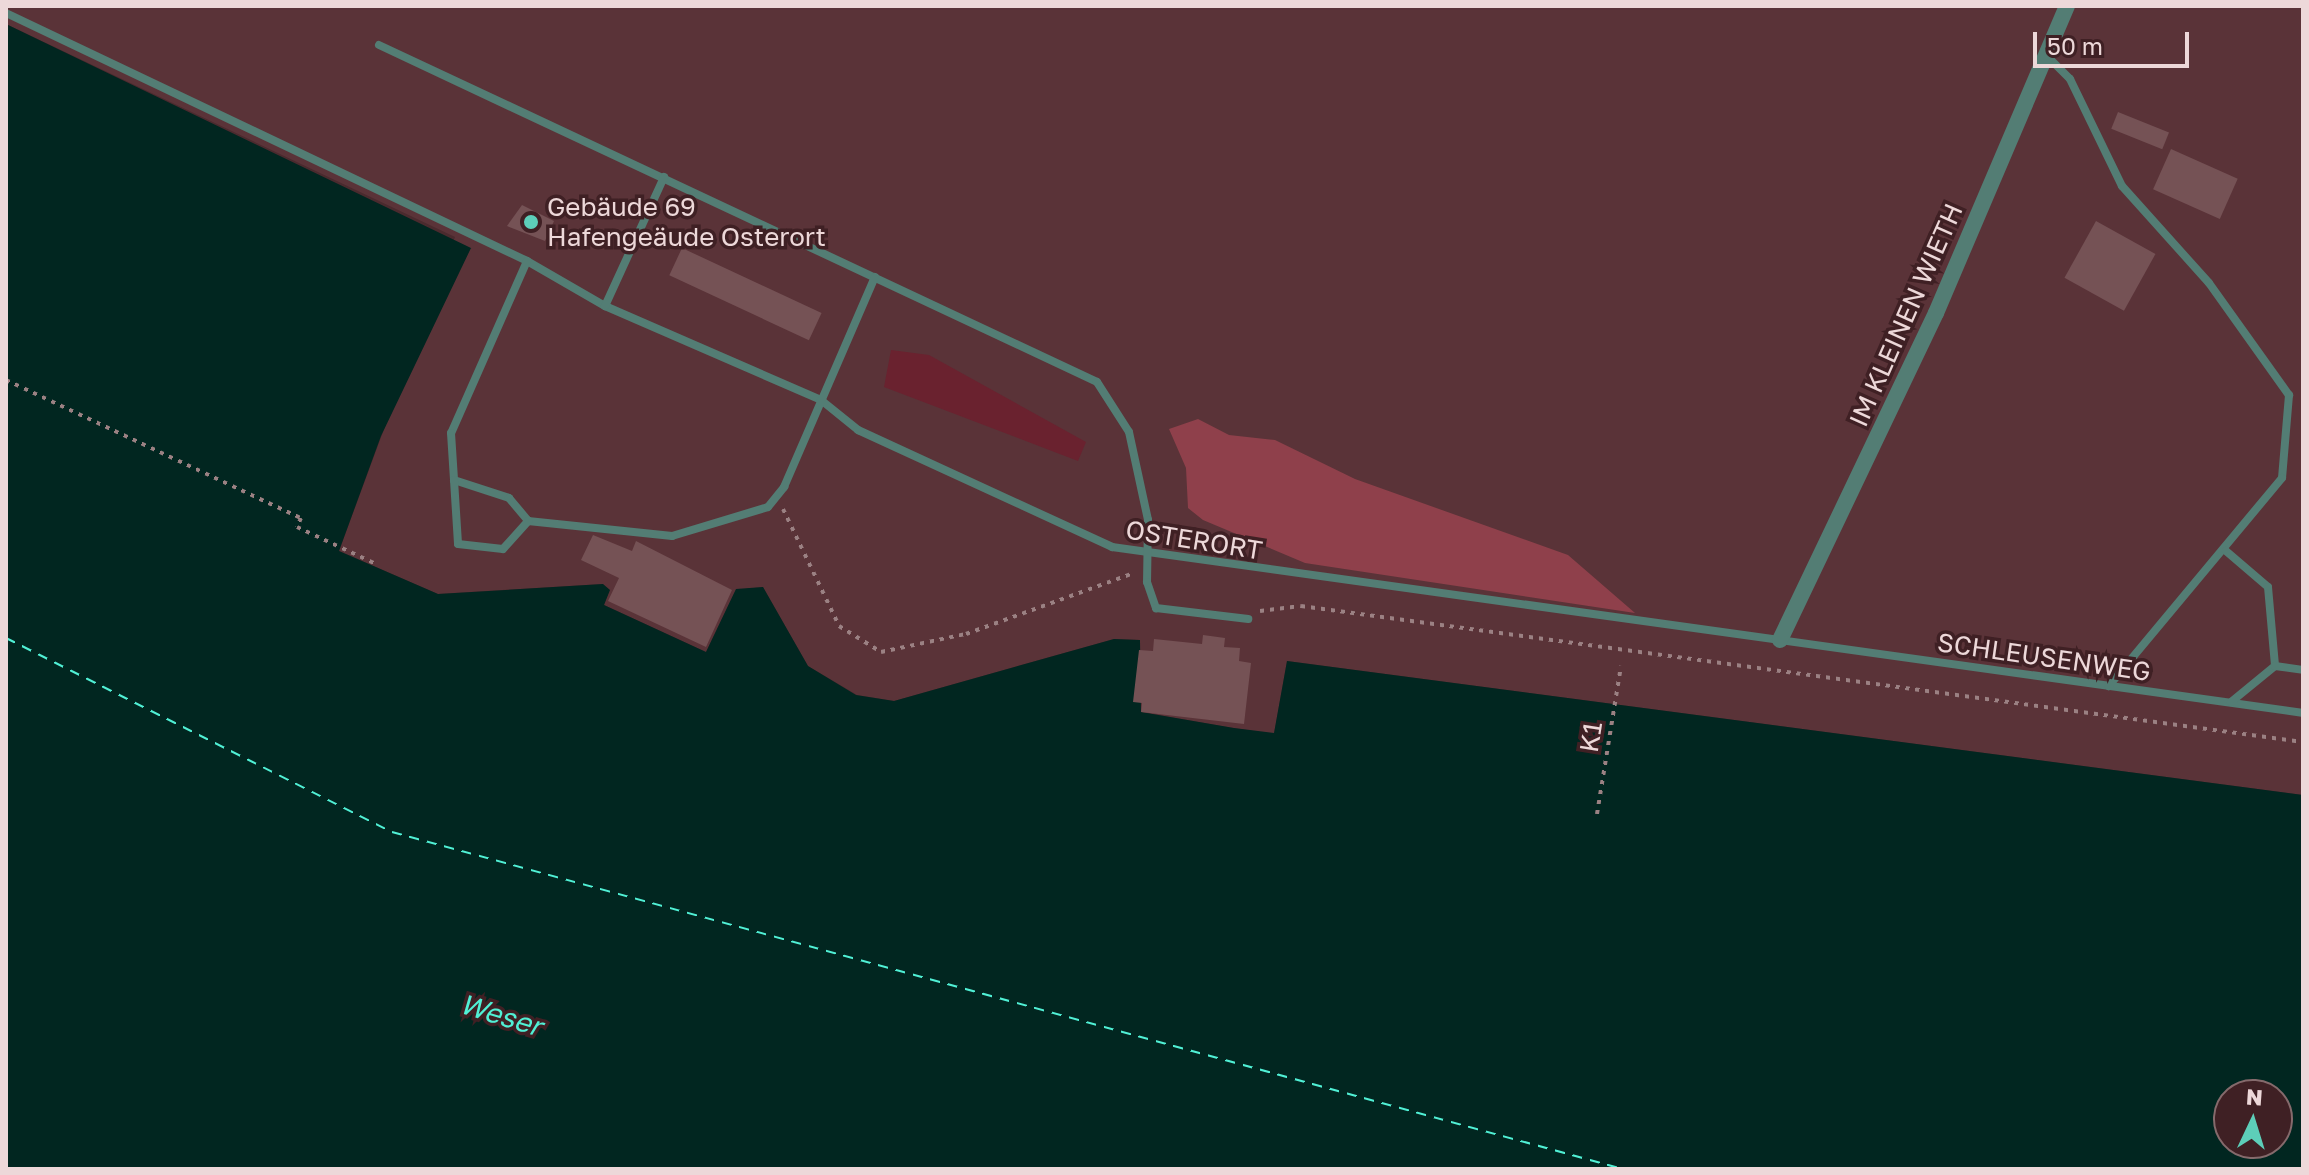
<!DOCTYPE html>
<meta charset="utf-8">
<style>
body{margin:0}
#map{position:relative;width:2309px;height:1175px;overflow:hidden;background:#4a2a2e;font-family:"Golos Text",sans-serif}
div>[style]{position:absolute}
.built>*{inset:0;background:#5a3338}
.green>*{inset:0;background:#6a222f}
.forest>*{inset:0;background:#8f404b}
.water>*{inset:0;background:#012620}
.ferry>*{height:2px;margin-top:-1px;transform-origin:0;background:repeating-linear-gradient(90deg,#50f0d5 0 10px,transparent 0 18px)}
.building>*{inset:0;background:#755255;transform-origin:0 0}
.path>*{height:4px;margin-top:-2px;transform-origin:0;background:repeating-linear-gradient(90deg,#9b8183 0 4px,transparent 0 10px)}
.service>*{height:8px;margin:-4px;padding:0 4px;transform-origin:4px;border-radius:4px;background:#537d74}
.minor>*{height:16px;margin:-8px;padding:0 8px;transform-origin:8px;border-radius:8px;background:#537d74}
.dots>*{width:22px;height:22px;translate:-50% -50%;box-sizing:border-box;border:4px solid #3f2024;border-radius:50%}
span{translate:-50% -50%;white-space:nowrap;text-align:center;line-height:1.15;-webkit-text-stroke:7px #3f2024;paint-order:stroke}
.poi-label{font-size:26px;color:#edd8d9}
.left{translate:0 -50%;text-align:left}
.street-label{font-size:26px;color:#edd8d9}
.water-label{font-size:28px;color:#50f0d5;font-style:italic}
.frame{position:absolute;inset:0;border:8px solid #edd8d9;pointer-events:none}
.north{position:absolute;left:2213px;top:1079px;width:80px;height:80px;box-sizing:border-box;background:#3f2024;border:2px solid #856a6c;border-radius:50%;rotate:4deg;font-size:22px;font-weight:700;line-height:32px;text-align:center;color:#edd8d9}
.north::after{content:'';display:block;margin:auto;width:28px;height:36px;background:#5dceb9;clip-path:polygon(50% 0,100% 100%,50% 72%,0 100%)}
.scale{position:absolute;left:2033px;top:32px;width:156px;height:36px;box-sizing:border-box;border:4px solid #edd8d9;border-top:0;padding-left:10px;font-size:24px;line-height:28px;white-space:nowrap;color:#edd8d9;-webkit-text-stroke:6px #3f2024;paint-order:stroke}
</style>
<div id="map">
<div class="built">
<div style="clip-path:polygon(6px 6px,2303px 6px,2303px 795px,1287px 661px,1274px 734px,1233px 728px,1141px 712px,1133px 702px,1139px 640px,1114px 639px,894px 701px,857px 695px,808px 666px,763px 587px,736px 590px,706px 652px,604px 605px,609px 591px,602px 584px,438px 594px,339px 551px,455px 237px,6px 24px)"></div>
</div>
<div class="green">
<div style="clip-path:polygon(891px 350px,929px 355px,1086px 442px,1078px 461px,884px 387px)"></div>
</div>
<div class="forest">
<div style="clip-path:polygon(1198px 419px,1229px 435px,1275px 440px,1355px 479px,1568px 555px,1635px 613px,1305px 563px,1203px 520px,1188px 508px,1186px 468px,1169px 429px)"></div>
</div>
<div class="water">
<div style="clip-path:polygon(evenodd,6px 24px,471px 248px,381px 436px,339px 551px,438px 594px,603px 584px,610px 590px,604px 605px,706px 652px,736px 589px,763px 587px,808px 666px,856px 695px,894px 701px,1114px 639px,1140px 640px,1141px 712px,1234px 728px,1274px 733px,1287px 661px,2303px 795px,2303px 1169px,6px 1169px,6px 24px,2229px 1095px,2277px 1095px,2277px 1143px,2229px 1143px,2229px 1095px)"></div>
</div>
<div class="ferry">
<div style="left:6px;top:638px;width:432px;rotate:26.7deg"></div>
<div style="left:392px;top:832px;width:1276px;rotate:15.31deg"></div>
</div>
<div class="building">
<div style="left:2118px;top:112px;width:55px;height:18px;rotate:22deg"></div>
<div style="left:2171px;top:149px;width:73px;height:44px;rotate:24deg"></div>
<div style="clip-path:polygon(522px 205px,554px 221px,545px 241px,507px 226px)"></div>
<div style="left:2096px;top:221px;width:68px;height:65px;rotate:29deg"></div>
<div style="left:682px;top:248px;width:154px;height:30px;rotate:25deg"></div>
<div style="clip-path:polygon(593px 535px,632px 551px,636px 541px,732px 590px,706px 647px,608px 601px,619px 578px,581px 560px)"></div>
<div style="clip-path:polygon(1203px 635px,1225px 638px,1224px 647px,1240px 648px,1239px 661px,1251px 663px,1244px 724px,1141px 712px,1142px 703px,1133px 702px,1139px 650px,1153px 651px,1154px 639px,1202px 644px)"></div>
</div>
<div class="path">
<div style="left:6px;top:380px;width:326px;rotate:25.1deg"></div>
<div style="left:301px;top:518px;width:10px;rotate:114deg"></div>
<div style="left:297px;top:527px;width:89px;rotate:25.1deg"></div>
<div style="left:783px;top:509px;width:130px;rotate:64.4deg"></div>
<div style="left:839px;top:626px;width:49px;rotate:31.8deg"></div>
<div style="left:881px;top:652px;width:87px;rotate:-12deg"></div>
<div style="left:966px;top:634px;width:179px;rotate:-20deg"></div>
<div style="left:1260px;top:611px;width:41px;rotate:-7deg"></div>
<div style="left:1301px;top:606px;width:1011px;rotate:7.73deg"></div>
<div style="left:1597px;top:814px;width:150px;rotate:-80.8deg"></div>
</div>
<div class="service">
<div style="left:6px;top:13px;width:577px;rotate:25.45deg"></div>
<div style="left:527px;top:261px;width:90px;rotate:30deg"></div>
<div style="left:605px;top:306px;width:236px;rotate:23.5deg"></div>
<div style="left:821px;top:400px;width:48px;rotate:39deg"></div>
<div style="left:858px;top:430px;width:280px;rotate:24.7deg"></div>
<div style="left:1112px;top:547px;width:1203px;rotate:7.93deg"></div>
<div style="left:379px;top:45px;width:793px;rotate:25.14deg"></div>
<div style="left:1097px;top:382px;width:59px;rotate:57.4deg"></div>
<div style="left:1129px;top:432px;width:90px;rotate:77.8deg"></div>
<div style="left:1148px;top:520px;width:62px;rotate:90.9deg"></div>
<div style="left:1147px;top:582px;width:28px;rotate:71deg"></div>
<div style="left:1156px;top:608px;width:93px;rotate:6.8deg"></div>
<div style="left:2046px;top:55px;width:34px;rotate:45deg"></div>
<div style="left:2070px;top:79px;width:119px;rotate:64.1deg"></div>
<div style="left:2122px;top:186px;width:130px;rotate:48.1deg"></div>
<div style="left:2209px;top:283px;width:138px;rotate:54.5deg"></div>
<div style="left:2289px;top:395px;width:83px;rotate:94.8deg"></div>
<div style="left:2282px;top:478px;width:271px;rotate:129.8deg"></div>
<div style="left:527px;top:261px;width:188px;rotate:113.8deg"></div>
<div style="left:451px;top:433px;width:47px;rotate:86.3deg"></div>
<div style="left:454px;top:480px;width:58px;rotate:18.1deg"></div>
<div style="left:509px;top:498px;width:30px;rotate:50deg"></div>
<div style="left:528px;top:521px;width:145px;rotate:5.9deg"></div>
<div style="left:672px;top:536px;width:100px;rotate:-16.8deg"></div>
<div style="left:768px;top:507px;width:26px;rotate:-51deg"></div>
<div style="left:784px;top:487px;width:229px;rotate:-66.6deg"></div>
<div style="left:605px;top:306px;width:142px;rotate:-65.4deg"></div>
<div style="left:454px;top:480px;width:64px;rotate:86.4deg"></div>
<div style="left:458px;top:544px;width:45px;rotate:6.3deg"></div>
<div style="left:503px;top:549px;width:38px;rotate:-48deg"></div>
<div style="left:2226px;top:551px;width:55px;rotate:40.6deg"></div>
<div style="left:2268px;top:587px;width:79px;rotate:84.9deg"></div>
<div style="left:2231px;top:702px;width:57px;rotate:-39.3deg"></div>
<div style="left:2275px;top:666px;width:28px;rotate:8deg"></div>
</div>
<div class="minor">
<div style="left:1780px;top:640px;width:362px;rotate:-64.5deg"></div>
<div style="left:1936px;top:313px;width:334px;rotate:-66.9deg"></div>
</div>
<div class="dots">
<div style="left:531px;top:222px;background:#5dceb9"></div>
</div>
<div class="poi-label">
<span class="left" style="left:547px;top:222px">Gebäude 69<br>Hafengeäude Osterort</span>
</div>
<div class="street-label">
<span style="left:1906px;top:315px;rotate:-66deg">IM KLEINEN WIETH</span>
<span style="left:1194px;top:540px;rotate:9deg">OSTERORT</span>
<span style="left:2044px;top:657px;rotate:8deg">SCHLEUSENWEG</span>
<span style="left:1591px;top:737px;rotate:-81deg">K1</span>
</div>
<div class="water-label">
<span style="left:501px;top:1015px;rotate:17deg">Weser</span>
</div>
<div class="frame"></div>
<div class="north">N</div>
<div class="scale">50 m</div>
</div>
